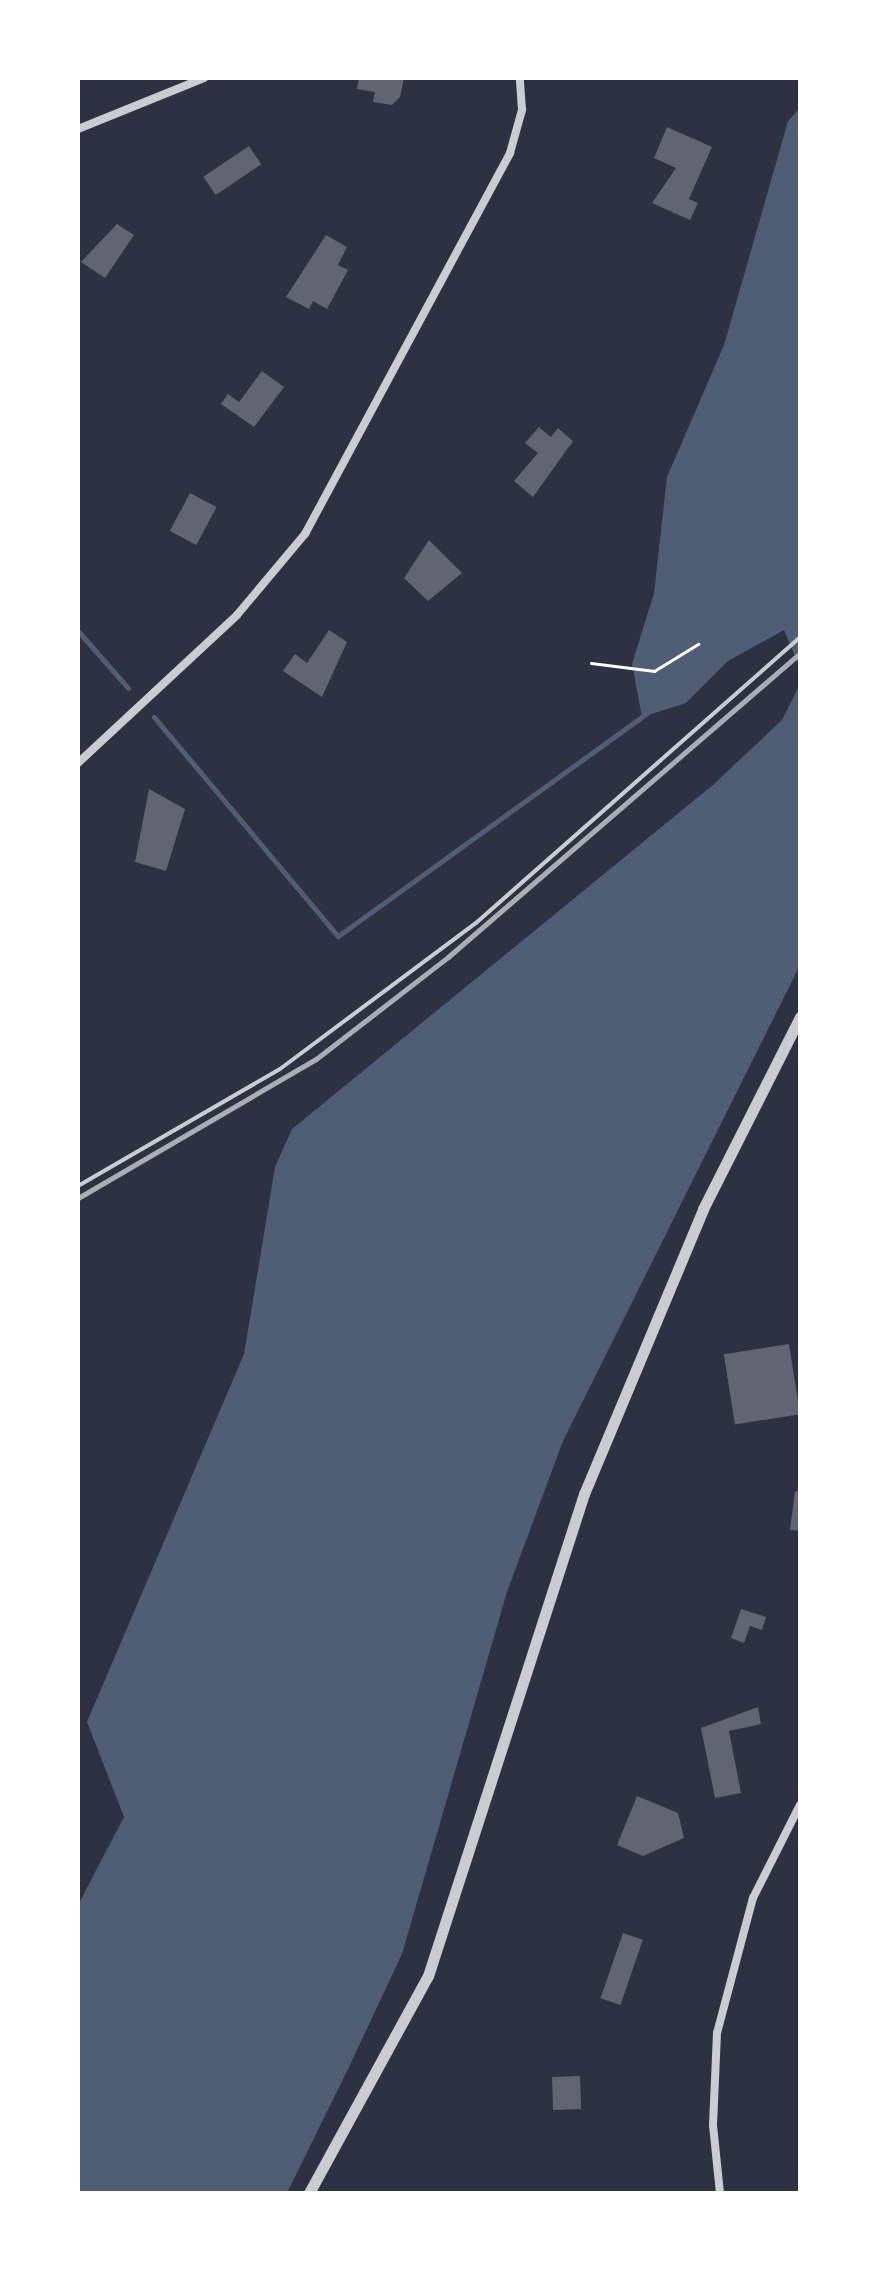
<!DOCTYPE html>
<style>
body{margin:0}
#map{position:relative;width:878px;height:2271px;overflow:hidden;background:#2d3142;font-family:Bitter,serif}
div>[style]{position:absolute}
.water>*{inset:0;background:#4f5d75}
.stream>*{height:5px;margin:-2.5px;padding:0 2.5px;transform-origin:2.5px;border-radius:2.5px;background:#4f5d75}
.building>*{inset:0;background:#626471;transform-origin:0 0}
.path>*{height:3px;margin:-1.5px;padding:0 1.5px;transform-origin:1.5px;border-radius:1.5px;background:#fff}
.service>*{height:4px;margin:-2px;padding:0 2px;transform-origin:2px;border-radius:2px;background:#caccd0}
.minor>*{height:8px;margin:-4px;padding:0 4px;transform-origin:4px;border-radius:4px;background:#caccd0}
.tertiary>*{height:11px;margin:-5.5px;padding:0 5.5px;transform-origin:5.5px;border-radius:5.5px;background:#caccd0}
.rail>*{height:5px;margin:-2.5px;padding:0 2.5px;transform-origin:2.5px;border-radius:2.5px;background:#abadb3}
span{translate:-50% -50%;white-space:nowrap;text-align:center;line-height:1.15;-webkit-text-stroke:8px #fff;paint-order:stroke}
.frame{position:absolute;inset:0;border:80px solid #fff;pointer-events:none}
</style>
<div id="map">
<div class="water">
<div style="clip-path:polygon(800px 108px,800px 668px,784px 630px,728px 661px,686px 703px,642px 717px,632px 664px,654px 593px,667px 477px,724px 345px,788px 121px)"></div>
<div style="clip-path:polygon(800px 684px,800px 965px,563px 1441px,507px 1592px,402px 1954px,348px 2069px,287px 2193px,78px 2193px,78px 1905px,124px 1817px,87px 1722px,244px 1354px,275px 1167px,292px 1129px,714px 784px,782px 720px)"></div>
</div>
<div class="stream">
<div style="left:78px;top:631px;width:76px;rotate:48.7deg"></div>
<div style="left:154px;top:717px;width:286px;rotate:50deg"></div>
<div style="left:338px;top:936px;width:381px;rotate:-35.8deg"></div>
</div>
<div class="building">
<div style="clip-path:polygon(359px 78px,404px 78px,400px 97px,392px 105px,373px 102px,375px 92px,357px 89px)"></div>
<div style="clip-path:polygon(667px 127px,712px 147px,689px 199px,698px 203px,690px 220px,652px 203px,676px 168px,654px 158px)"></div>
<div style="left:249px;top:146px;width:22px;height:55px;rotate:56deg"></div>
<div style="clip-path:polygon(117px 224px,134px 235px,105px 278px,81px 262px)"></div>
<div style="clip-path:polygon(326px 235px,347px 247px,338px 265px,348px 270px,327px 309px,313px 301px,309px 309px,286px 297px)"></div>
<div style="clip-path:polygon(262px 371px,284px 387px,254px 427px,221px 404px,228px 394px,239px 402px)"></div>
<div style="clip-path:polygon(539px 427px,551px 437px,558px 428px,573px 441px,533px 497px,514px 481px,538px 453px,525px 443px)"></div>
<div style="left:190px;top:493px;width:30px;height:43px;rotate:28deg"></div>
<div style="clip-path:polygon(429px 540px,462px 573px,428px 601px,404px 578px)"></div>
<div style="clip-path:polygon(329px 630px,347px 642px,322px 697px,283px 671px,295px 654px,307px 663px)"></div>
<div style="clip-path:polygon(149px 789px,185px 809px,166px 871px,135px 862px)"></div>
<div style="left:789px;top:1344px;width:71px;height:66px;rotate:81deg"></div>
<div style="clip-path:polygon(795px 1491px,800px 1491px,800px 1531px,790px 1530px)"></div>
<div style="clip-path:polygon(741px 1609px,766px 1617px,762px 1630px,750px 1626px,744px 1643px,731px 1638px)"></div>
<div style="clip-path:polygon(758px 1707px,761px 1724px,729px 1731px,741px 1793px,715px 1798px,701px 1728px)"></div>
<div style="clip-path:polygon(637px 1796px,678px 1813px,684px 1838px,643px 1856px,617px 1845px)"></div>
<div style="left:623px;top:1933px;width:21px;height:69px;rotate:19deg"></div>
<div style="left:580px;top:2076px;width:33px;height:28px;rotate:88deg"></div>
</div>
<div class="path">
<div style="left:591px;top:663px;width:64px;rotate:7.2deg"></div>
<div style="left:654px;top:671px;width:52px;rotate:-31.5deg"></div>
</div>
<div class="service">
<div style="left:78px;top:1186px;width:233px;rotate:-30.1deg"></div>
<div style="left:280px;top:1069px;width:244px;rotate:-36.7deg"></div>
<div style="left:476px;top:923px;width:432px;rotate:-41.4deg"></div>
</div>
<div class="minor">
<div style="left:78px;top:129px;width:136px;rotate:-22deg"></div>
<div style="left:78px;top:763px;width:217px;rotate:-42.9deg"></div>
<div style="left:237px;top:615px;width:106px;rotate:-50deg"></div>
<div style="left:305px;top:534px;width:433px;rotate:-61.7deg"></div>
<div style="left:510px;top:153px;width:45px;rotate:-74.4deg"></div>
<div style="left:522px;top:110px;width:32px;rotate:-94deg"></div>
<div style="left:720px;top:2193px;width:68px;rotate:-95.9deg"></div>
<div style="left:713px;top:2125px;width:92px;rotate:-87.5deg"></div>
<div style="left:717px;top:2033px;width:140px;rotate:-75.1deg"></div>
<div style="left:753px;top:1898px;width:104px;rotate:-63.2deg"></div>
</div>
<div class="tertiary">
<div style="left:309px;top:2193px;width:247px;rotate:-61.3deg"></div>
<div style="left:428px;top:1976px;width:507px;rotate:-72.07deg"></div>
<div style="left:584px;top:1494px;width:309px;rotate:-67.3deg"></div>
<div style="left:703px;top:1209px;width:215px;rotate:-63.2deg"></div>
</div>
<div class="rail">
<div style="left:78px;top:1198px;width:276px;rotate:-30.3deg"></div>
<div style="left:316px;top:1059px;width:167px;rotate:-37.7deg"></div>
<div style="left:448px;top:957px;width:465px;rotate:-40.8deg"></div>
</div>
<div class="frame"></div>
</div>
